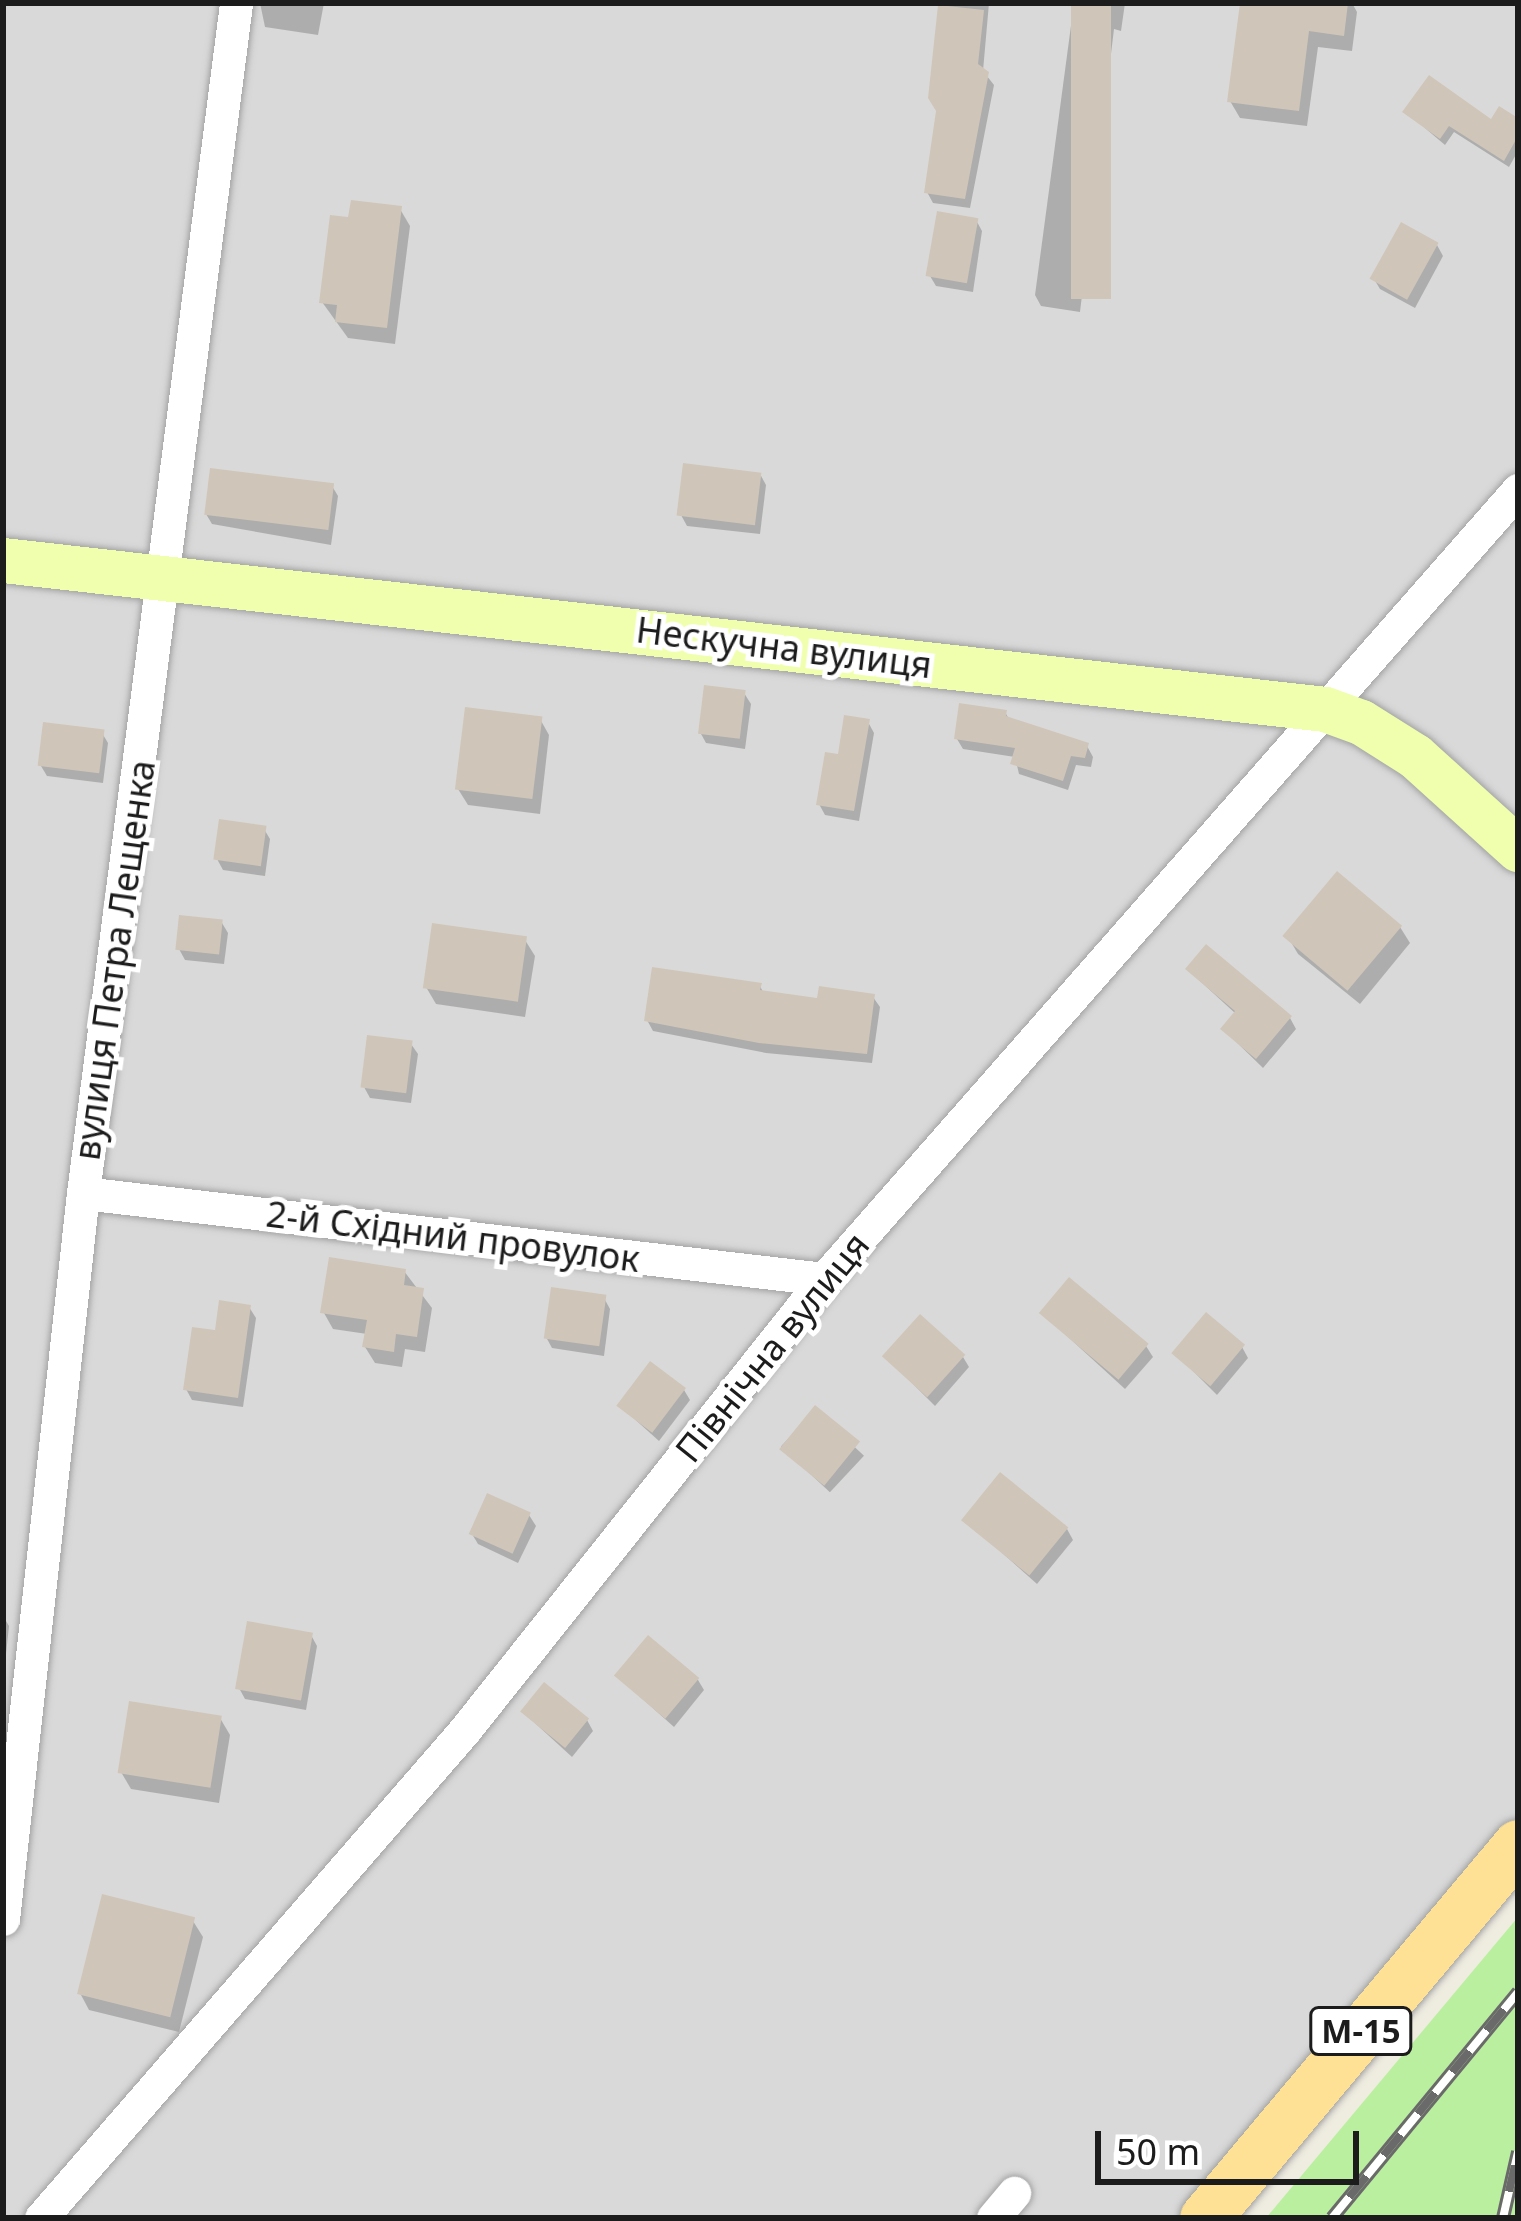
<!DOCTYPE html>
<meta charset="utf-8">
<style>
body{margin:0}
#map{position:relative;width:1521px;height:2221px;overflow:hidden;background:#efece0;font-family:"Noto Sans",sans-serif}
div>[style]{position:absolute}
.residential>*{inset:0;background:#dad9d9}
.grass>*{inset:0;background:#bbefa0}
.shadow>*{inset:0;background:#0003;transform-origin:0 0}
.building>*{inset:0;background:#cfc6b9;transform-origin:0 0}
.roads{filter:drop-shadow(0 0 3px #a3a3a3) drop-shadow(0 0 3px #a3a3a3)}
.street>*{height:33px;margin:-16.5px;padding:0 16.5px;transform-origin:16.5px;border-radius:16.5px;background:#fff}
.secondary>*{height:45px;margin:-22.5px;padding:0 22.5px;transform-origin:22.5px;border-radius:22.5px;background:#efffae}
.primary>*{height:51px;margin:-25.5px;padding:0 25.5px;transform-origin:25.5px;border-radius:25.5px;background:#ffe195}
.rail>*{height:14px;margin-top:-7px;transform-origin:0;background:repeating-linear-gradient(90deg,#fff 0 27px,#6a6a6a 0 54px);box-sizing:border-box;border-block:3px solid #6a6a6a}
span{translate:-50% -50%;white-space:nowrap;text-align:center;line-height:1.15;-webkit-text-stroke:10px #fff;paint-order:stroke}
.shield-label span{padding:3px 9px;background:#fff;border:3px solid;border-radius:9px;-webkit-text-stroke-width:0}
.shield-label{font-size:33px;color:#1c1c1c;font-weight:700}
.street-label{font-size:36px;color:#1c1c1c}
.frame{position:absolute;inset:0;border:6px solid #1c1c1c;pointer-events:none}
.scale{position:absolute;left:1095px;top:2131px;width:264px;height:54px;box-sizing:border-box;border:6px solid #1c1c1c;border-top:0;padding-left:15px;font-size:36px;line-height:42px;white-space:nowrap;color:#1c1c1c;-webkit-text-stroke:9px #fff;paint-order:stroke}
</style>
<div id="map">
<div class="residential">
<div style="clip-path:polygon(3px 3px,1518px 3px,1518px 1845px,1205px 2218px,3px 2218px)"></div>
</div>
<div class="grass">
<div style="clip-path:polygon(1518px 1917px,1518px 2218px,1266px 2218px)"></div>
</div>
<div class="shadow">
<div style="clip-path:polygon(260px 3px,324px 3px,318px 35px,265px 27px)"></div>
<div style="clip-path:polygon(940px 3px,989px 3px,983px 71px,994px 85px,970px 208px,933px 203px,927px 192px,939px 112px,931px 98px)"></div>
<div style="clip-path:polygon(1074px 3px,1125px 3px,1121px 31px,1114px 29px,1080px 312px,1041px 306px,1035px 295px)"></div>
<div style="clip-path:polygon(1243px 3px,1352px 3px,1357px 12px,1352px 51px,1318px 47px,1307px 126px,1240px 118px,1230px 101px)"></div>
<div style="clip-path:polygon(1406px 112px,1492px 124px,1518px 121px,1518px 151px,1509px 167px,1454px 132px,1445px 145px)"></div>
<div style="clip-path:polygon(400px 209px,410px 226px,395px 344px,348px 338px,322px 302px,351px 221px)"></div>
<div style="clip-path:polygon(976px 220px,982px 231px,973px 292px,936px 286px,930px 276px)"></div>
<div style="clip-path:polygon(1437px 245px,1443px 256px,1415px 308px,1380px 289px,1374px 279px)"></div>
<div style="clip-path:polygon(760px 474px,766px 485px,760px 534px,687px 526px,681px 515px)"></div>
<div style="clip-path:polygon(332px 486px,338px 496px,331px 545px,212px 524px,206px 514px)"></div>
<div style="clip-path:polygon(744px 693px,751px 704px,745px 749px,706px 743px,700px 732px)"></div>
<div style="clip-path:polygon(1005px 712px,1010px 721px,1087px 746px,1093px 757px,1091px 767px,1076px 765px,1068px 790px,1019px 774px,1015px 757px,963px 749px,957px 739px)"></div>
<div style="clip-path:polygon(540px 719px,549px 735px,540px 814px,468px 805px,458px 789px)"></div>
<div style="clip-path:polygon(868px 722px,874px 733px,859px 821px,825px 815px,819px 804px)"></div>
<div style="clip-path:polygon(102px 733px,108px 743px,103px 783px,47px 776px,41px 766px)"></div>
<div style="clip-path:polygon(264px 829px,270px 839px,265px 876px,223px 870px,217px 859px)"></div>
<div style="clip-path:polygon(222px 923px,228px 933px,224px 964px,185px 960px,179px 949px)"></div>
<div style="clip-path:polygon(1400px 927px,1410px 943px,1360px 1004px,1298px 954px,1288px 937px)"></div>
<div style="clip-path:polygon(525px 940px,535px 956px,525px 1017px,436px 1004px,426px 987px)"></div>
<div style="clip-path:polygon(1188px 970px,1290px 1018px,1296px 1029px,1263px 1068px,1223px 1029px,1236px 1014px)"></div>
<div style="clip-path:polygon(760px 986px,764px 994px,820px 1002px,873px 997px,880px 1007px,872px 1063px,766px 1053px,653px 1031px,647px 1020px)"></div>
<div style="clip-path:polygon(411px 1044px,418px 1054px,411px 1103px,370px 1098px,364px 1087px)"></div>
<div style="clip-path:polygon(404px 1271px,432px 1308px,425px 1352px,405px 1349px,402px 1367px,375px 1363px,365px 1347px,367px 1334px,333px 1329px,324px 1313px)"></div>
<div style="clip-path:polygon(604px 1298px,610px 1309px,604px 1356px,552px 1348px,546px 1337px)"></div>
<div style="clip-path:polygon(249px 1307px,256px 1318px,243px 1407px,192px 1400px,186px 1389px,217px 1334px)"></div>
<div style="clip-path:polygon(1043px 1314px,1146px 1346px,1153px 1357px,1125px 1389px)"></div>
<div style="clip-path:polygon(1242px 1347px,1248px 1358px,1217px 1395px,1175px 1353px)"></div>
<div style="clip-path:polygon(886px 1357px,963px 1357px,969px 1367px,935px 1406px)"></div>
<div style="clip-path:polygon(684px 1390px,690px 1400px,659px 1441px,620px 1406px)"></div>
<div style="left:815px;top:1410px;width:67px;height:50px;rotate:43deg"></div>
<div style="clip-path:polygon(529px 1515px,536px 1526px,518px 1563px,478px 1544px,472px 1534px)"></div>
<div style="clip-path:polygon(965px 1520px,1067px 1529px,1073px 1540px,1037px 1584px)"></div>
<div style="clip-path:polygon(3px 1616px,9px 1626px,3px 1682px)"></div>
<div style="clip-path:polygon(311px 1635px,317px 1646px,306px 1710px,245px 1699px,239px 1688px)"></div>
<div style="clip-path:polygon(618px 1677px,698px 1680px,704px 1690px,674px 1727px)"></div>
<div style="clip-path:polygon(524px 1713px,587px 1720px,593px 1731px,572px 1757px)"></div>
<div style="clip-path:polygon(220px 1718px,230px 1735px,219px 1803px,131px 1789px,121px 1772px)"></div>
<div style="clip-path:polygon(193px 1921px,203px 1937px,179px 2032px,89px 2010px,80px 1993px)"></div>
</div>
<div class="building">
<div style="left:1071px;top:3px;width:40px;height:296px"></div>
<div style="clip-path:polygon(1240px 3px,1348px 3px,1344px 36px,1309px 31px,1299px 111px,1227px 102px)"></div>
<div style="clip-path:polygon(938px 5px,984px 10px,978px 64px,989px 72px,965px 199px,924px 193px,936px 111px,928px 98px)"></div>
<div style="clip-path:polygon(1429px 75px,1491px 119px,1499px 106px,1518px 118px,1518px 136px,1504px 161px,1449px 126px,1440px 139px,1402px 112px)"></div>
<div style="clip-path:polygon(351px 200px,402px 206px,387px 328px,335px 322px,337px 305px,319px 303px,330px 215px,348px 217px)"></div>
<div style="left:937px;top:211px;width:42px;height:66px;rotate:10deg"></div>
<div style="left:1401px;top:222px;width:43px;height:65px;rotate:29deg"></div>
<div style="left:683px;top:463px;width:79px;height:53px;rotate:7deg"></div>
<div style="left:210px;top:468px;width:125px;height:47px;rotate:7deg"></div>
<div style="left:704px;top:685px;width:42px;height:49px;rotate:7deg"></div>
<div style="clip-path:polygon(959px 703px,1007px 710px,1006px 716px,1089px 743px,1085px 758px,1071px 756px,1063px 781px,1010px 764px,1015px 748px,954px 739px)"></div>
<div style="left:465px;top:707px;width:78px;height:83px;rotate:7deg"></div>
<div style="clip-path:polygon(844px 715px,870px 719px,854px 811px,816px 805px,825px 752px,838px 754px)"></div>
<div style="left:43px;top:722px;width:62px;height:44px;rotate:7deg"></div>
<div style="left:219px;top:819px;width:48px;height:41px;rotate:8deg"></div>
<div style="left:1337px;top:871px;width:85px;height:85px;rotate:40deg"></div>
<div style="left:179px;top:915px;width:44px;height:35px;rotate:6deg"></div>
<div style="left:432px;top:923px;width:96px;height:66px;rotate:8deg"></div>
<div style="clip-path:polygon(1206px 944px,1292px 1016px,1256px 1059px,1220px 1029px,1235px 1011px,1185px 969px)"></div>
<div style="clip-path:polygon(652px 967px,762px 983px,760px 990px,817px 998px,819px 986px,875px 994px,867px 1054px,759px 1043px,644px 1021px)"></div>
<div style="left:367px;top:1035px;width:46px;height:53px;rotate:7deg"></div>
<div style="clip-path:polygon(329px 1257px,406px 1269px,404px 1285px,424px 1288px,417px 1337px,396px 1334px,394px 1352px,362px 1347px,367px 1320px,320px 1313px)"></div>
<div style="left:1069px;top:1277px;width:104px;height:47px;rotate:40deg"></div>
<div style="left:551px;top:1287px;width:56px;height:52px;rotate:8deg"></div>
<div style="clip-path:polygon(219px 1300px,251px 1305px,238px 1398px,183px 1390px,192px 1327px,215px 1330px)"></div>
<div style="left:1206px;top:1312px;width:51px;height:54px;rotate:40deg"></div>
<div style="left:920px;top:1314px;width:61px;height:57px;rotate:42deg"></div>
<div style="left:650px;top:1361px;width:45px;height:56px;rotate:37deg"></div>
<div style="left:815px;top:1405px;width:58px;height:57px;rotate:39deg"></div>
<div style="left:1000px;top:1472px;width:88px;height:62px;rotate:39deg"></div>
<div style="left:487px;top:1493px;width:48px;height:45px;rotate:24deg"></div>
<div style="left:247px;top:1621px;width:67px;height:69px;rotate:10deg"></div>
<div style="left:648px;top:1635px;width:67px;height:53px;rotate:40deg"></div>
<div style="left:544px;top:1682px;width:58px;height:38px;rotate:39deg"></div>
<div style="left:129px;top:1701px;width:94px;height:73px;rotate:9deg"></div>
<div style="left:102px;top:1894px;width:96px;height:103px;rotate:14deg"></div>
</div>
<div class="roads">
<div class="street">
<div style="left:83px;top:1193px;width:746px;rotate:6.62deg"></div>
<div style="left:3px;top:1919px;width:730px;rotate:-83.71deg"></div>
<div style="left:83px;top:1193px;width:1200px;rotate:-82.67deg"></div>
<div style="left:41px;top:2218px;width:645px;rotate:-49.02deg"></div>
<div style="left:464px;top:1731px;width:578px;rotate:-51.46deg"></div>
<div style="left:824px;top:1279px;width:1051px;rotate:-48.67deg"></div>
<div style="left:993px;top:2218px;width:33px;rotate:-50deg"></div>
</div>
<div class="secondary">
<div style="left:3px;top:560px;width:1330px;rotate:6.43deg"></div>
<div style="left:1325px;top:709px;width:38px;rotate:20deg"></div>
<div style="left:1361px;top:722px;width:64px;rotate:32.2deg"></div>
<div style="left:1415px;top:756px;width:139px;rotate:42.1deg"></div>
</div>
<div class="primary">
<div style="left:1205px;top:2218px;width:487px;rotate:-50deg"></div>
</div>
</div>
<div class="rail">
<div style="left:1332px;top:2218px;width:293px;rotate:-50.5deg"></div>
<div style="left:1503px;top:2218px;width:68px;rotate:-77.2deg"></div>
</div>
<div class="shield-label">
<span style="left:1361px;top:2031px">М-15</span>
</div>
<div class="street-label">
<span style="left:784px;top:647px;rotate:7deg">Нескучна вулиця</span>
<span style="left:114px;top:960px;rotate:-82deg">вулиця Петра Лещенка</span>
<span style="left:453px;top:1236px;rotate:7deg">2-й Східний провулок</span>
<span style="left:772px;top:1347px;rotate:-51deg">Північна вулиця</span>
</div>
<div class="frame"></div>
<div class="scale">50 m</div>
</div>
